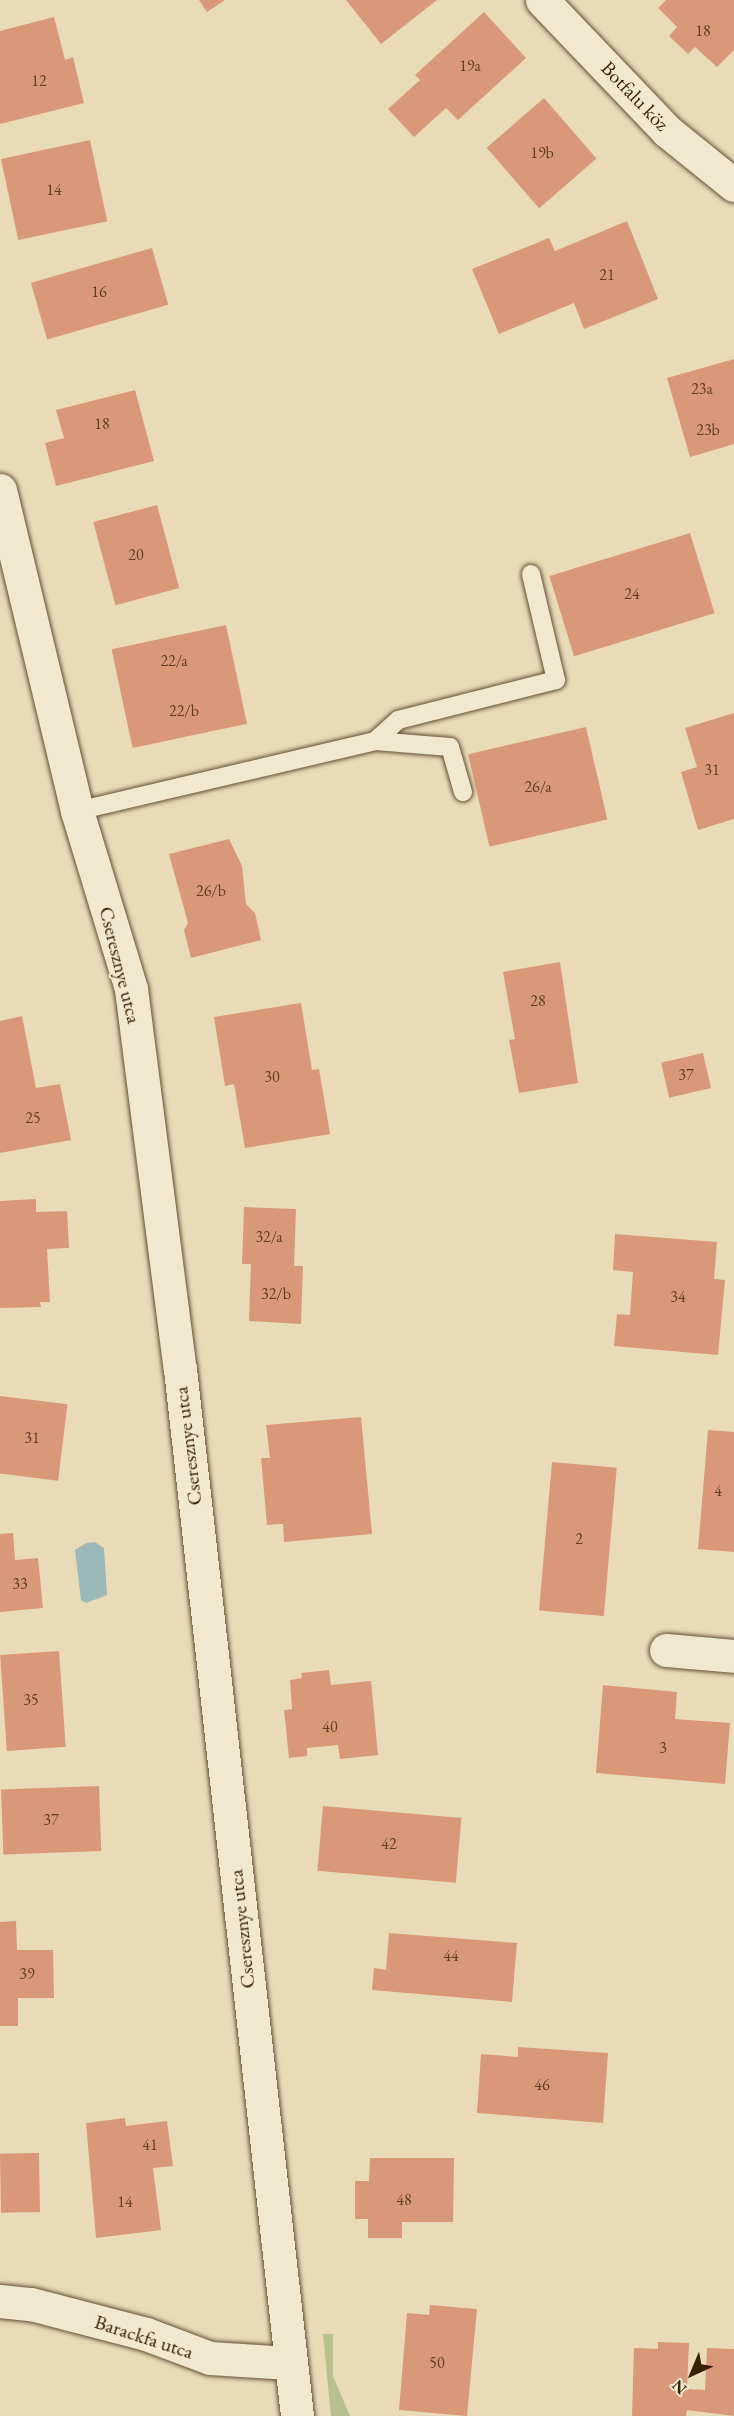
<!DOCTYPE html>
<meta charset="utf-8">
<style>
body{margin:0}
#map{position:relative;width:734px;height:2416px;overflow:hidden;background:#e9dbb7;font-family:"EB Garamond",serif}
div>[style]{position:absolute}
.green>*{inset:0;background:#b8c08e}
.water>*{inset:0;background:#9bb9b8}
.building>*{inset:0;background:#d99978;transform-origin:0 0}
.roads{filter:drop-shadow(0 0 2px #644f33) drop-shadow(0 0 2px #644f33)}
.service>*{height:18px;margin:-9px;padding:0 9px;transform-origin:9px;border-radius:9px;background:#f1e8d0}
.minor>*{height:33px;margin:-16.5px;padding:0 16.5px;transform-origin:16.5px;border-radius:16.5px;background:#f1e8d0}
span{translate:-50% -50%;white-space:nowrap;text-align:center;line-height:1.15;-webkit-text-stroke:4.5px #f1e8d0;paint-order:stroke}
.number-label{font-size:16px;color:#603e23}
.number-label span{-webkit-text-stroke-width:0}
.street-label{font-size:20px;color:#382007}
.north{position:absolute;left:662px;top:2344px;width:60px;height:60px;-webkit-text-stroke:4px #f1e8d0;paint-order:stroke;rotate:224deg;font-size:16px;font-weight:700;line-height:24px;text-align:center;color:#382007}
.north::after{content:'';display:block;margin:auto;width:21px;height:27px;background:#382007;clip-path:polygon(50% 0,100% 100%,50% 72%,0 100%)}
</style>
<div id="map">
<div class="green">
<div style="clip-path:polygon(323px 2334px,333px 2334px,333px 2376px,350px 2416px,331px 2416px)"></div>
</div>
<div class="water">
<div style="clip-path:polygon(95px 1542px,104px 1548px,107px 1595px,86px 1603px,81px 1600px,75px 1550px,86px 1543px)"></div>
</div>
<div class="building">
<div style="clip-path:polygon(199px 0,225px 0,207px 12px)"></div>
<div style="clip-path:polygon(346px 0,437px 0,381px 44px)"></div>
<div style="clip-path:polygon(666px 0,734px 0,734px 50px,717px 67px,695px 47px,688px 54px,669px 36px,677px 27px,658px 8px)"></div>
<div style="clip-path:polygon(484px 12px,526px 58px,458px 120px,446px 108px,414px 137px,388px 109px,420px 80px,415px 75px)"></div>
<div style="clip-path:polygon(54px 17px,65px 60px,73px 57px,84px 103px,0 124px,0 31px)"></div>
<div style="left:544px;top:98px;width:80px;height:76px;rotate:49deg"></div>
<div style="left:90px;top:140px;width:83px;height:91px;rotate:78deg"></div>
<div style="clip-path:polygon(627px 221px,658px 299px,584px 329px,574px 303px,499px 334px,472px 269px,549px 238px,555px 251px)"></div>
<div style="left:152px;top:248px;width:59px;height:126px;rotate:74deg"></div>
<div style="clip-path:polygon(734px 359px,734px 444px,690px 457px,667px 378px)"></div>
<div style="clip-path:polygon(135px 390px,154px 461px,56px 486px,45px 443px,64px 438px,56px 410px)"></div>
<div style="left:157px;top:505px;width:86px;height:66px;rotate:75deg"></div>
<div style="left:690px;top:533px;width:84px;height:147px;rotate:73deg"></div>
<div style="left:226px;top:625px;width:101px;height:117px;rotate:78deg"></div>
<div style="clip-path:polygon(734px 713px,734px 819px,698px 830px,681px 772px,697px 767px,685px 728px)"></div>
<div style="left:586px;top:727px;width:95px;height:121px;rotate:77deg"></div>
<div style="clip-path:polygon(229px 839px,242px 866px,246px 904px,255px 913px,261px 940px,191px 958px,184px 930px,188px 923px,169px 854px)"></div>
<div style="clip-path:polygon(560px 962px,578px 1083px,519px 1093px,509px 1040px,515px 1039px,503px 972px)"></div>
<div style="clip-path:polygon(301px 1003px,312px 1070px,319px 1069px,330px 1134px,245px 1148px,234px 1084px,225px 1086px,214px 1017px)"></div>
<div style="clip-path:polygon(22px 1016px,36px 1088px,60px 1084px,71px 1140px,0 1153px,0 1021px)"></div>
<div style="left:703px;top:1053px;width:36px;height:43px;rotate:77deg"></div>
<div style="clip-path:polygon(36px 1199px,36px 1212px,67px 1211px,69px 1248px,47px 1249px,50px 1302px,40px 1302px,41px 1307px,0 1308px,0 1201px)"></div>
<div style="clip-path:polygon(244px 1207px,296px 1209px,294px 1266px,303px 1266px,301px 1324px,249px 1321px,251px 1264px,242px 1264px)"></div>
<div style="clip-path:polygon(615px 1234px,717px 1242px,714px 1279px,725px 1280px,718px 1355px,614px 1346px,617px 1314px,630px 1315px,633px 1272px,613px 1270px)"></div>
<div style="left:0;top:1396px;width:68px;height:77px;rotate:7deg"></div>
<div style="clip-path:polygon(361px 1417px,372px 1534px,284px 1542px,283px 1524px,267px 1525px,261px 1458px,270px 1458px,266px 1425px)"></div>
<div style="clip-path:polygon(708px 1430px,734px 1432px,734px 1552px,698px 1549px)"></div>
<div style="left:552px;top:1462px;width:65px;height:149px;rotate:5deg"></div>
<div style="clip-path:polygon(13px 1533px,15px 1560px,38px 1558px,43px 1608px,0 1612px,0 1534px)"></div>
<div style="left:59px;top:1651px;width:96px;height:59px;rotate:86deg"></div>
<div style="clip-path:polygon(329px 1670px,331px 1685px,371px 1681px,378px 1755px,340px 1759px,338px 1745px,307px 1748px,307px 1756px,289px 1758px,284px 1710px,292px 1709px,290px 1680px,302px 1678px,301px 1673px)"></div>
<div style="clip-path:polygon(603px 1685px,677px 1692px,675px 1719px,730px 1723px,725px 1784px,596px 1773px)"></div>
<div style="left:99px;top:1786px;width:65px;height:98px;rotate:88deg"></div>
<div style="left:323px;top:1806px;width:139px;height:65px;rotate:5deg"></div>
<div style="clip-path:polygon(16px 1921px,17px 1950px,53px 1950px,54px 1998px,18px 1998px,18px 2026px,0 2026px,0 1922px)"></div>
<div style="clip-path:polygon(389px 1933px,517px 1943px,512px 2002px,372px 1990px,374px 1968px,386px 1970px)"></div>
<div style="clip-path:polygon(518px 2047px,608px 2053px,603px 2123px,477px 2113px,481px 2054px,518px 2057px)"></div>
<div style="clip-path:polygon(125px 2118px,126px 2126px,167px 2121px,173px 2166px,153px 2168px,161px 2230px,96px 2238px,86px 2123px)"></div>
<div style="left:39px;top:2153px;width:59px;height:39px;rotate:89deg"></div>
<div style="clip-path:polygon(370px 2158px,454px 2158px,453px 2222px,402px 2222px,402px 2238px,368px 2238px,368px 2219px,355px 2219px,355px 2181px,369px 2181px)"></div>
<div style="clip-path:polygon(430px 2305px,477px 2309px,467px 2416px,399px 2410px,407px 2313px,429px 2315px)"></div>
<div style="clip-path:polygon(658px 2342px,689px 2343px,687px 2389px,705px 2390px,707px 2348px,734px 2349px,734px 2416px,687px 2410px,686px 2416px,632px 2416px,634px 2348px,658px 2349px)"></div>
</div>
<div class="roads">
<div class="service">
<div style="left:375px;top:741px;width:31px;rotate:-42deg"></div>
<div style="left:398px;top:720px;width:163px;rotate:-14.2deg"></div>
<div style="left:556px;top:680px;width:109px;rotate:-103.3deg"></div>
<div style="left:77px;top:811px;width:306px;rotate:-13.2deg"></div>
<div style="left:375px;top:741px;width:75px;rotate:4.6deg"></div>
<div style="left:450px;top:747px;width:47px;rotate:73.9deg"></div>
</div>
<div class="minor">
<div style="left:542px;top:0;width:181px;rotate:46.3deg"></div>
<div style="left:667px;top:131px;width:86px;rotate:38.9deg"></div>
<div style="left:0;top:490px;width:330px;rotate:76.5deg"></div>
<div style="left:77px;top:811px;width:186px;rotate:73.1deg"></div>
<div style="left:131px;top:989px;width:383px;rotate:82.7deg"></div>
<div style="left:180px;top:1369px;width:1054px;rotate:83.62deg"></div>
<div style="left:666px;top:1650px;width:68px;rotate:5deg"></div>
<div style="left:0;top:2301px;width:31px;rotate:6deg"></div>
<div style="left:31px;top:2304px;width:119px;rotate:14.6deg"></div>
<div style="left:146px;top:2334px;width:68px;rotate:20.6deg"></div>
<div style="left:210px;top:2358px;width:79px;rotate:3.6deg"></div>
</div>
</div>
<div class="number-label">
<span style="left:703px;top:31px">18</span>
<span style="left:470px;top:66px">19a</span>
<span style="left:39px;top:81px">12</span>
<span style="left:542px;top:153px">19b</span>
<span style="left:54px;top:190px">14</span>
<span style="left:607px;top:275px">21</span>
<span style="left:99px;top:292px">16</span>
<span style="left:702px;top:389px">23a</span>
<span style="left:102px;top:424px">18</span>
<span style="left:708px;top:430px">23b</span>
<span style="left:136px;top:555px">20</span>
<span style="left:632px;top:594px">24</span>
<span style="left:174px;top:661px">22/a</span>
<span style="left:184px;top:711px">22/b</span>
<span style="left:712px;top:770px">31</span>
<span style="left:538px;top:787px">26/a</span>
<span style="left:211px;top:891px">26/b</span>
<span style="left:538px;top:1001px">28</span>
<span style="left:686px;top:1075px">37</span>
<span style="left:272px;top:1077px">30</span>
<span style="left:33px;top:1118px">25</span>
<span style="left:269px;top:1237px">32/a</span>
<span style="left:276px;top:1294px">32/b</span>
<span style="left:678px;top:1297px">34</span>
<span style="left:32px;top:1438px">31</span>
<span style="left:718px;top:1491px">4</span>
<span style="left:579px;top:1539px">2</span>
<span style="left:20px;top:1584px">33</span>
<span style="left:31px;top:1700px">35</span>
<span style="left:330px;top:1727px">40</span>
<span style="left:663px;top:1748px">3</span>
<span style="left:51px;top:1820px">37</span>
<span style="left:389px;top:1844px">42</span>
<span style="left:451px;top:1956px">44</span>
<span style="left:27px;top:1974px">39</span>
<span style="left:542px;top:2085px">46</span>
<span style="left:150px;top:2145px">41</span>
<span style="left:404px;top:2200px">48</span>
<span style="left:125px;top:2202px">14</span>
<span style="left:437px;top:2363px">50</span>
</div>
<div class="street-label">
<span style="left:635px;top:96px;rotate:46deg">Botfalu köz</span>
<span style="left:120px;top:965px;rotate:76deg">Cseresznye utca</span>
<span style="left:188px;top:1446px;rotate:-97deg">Cseresznye utca</span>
<span style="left:242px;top:1929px;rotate:-96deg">Cseresznye utca</span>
<span style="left:144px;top:2337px;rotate:18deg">Barackfa utca</span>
</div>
<div class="north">N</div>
</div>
